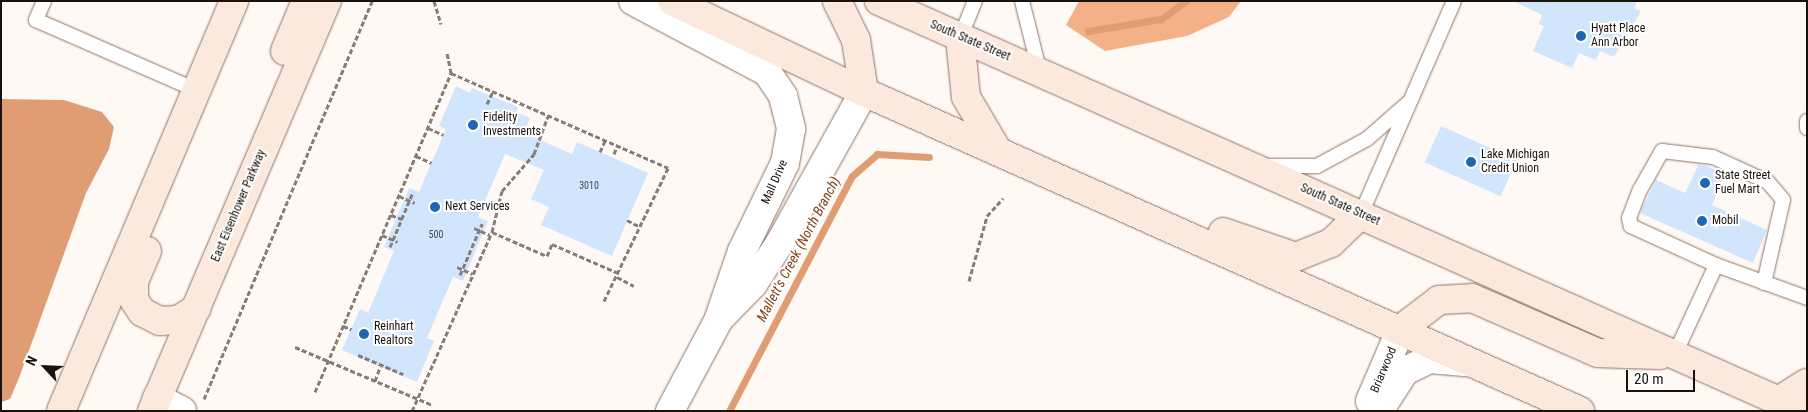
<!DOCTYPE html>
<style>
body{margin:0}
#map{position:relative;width:1808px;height:412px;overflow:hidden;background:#fff9f5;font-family:"Roboto Condensed",sans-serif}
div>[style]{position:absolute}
.forest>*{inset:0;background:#f4b086}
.water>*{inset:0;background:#e09d74}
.stream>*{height:7px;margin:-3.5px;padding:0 3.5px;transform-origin:3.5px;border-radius:3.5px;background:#e09d74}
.building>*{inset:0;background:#d1e5fd;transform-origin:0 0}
.path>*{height:3px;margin-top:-1.5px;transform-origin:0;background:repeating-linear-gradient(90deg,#857d78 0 5px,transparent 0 7.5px)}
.roads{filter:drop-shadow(0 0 1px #8e7465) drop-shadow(0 0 1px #8e7465)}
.lane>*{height:14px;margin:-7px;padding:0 7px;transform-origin:7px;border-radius:7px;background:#fff}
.street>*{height:28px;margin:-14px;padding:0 14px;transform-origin:14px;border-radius:14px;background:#fff}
.secondary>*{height:28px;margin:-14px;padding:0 14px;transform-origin:14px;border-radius:14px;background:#fce9dd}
.dots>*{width:14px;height:14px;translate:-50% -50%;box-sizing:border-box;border:2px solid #fff;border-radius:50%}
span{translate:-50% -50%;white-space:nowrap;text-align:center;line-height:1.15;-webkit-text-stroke:4px #fff;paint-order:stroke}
.number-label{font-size:10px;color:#484748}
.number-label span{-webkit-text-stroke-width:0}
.poi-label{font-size:12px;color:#1b120c}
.left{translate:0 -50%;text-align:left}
.street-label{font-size:12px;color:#1b120c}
.water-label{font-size:14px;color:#804216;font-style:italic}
.frame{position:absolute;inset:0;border:2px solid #1b120c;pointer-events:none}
.north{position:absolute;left:20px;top:342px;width:50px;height:50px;-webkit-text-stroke:4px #fff;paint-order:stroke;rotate:295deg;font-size:14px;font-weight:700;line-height:20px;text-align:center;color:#1b120c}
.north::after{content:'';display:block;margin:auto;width:18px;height:22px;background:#1b120c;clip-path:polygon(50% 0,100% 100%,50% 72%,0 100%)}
.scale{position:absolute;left:1626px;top:370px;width:69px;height:22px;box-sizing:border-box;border:2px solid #1b120c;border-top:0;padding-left:6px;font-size:15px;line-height:18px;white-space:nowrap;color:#1b120c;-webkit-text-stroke:4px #fff;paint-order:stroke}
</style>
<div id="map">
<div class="forest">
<div style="clip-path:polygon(1079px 1px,1241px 1px,1229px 17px,1187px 36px,1105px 51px,1066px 25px)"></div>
</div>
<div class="water">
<div style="clip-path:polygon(1px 99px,64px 100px,102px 112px,114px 127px,109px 149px,86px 193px,19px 378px,10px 399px,1px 402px)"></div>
</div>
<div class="stream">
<div style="left:1088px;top:31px;width:74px;rotate:-9.3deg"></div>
<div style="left:1161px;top:19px;width:31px;rotate:-36deg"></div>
<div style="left:729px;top:411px;width:265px;rotate:-62.4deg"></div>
<div style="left:852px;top:176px;width:33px;rotate:-41deg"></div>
<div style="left:877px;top:154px;width:52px;rotate:3.3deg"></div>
</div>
<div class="building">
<div style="clip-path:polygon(1513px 1px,1637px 1px,1634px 8px,1641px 11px,1614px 57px,1600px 51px,1596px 60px,1579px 53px,1572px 68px,1533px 51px,1544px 26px,1539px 24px,1542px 15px)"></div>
<div style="clip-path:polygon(456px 86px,470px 93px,472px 88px,518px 107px,516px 112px,530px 118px,524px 133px,572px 154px,577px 142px,648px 173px,612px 256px,541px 225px,549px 207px,531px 199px,544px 170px,505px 154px,478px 217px,488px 221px,463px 281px,453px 277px,427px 338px,434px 341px,417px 382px,342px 350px,360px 309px,368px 313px,394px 251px,384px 247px,409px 188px,419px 192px,446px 129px,439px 126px)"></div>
<div style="left:1441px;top:126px;width:83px;height:40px;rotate:24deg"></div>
<div style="clip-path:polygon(1699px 164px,1726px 173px,1712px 205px,1767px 230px,1753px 263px,1640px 213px,1656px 180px,1685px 193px)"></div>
</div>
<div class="path">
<div style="left:434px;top:1px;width:24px;rotate:73deg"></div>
<div style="left:451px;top:73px;width:237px;rotate:23.6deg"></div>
<div style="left:668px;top:168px;width:148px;rotate:115.7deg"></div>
<div style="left:487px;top:104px;width:14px;rotate:-65deg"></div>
<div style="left:428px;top:128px;width:17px;rotate:24deg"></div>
<div style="left:600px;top:152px;width:12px;rotate:-66deg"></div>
<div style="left:614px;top:154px;width:9px;rotate:-69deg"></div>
<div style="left:416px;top:156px;width:17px;rotate:24deg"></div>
<div style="left:399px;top:196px;width:17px;rotate:24deg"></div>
<div style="left:391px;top:215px;width:12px;rotate:20deg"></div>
<div style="left:627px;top:220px;width:15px;rotate:28deg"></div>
<div style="left:474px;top:228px;width:17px;rotate:24deg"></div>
<div style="left:492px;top:232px;width:42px;rotate:-76.3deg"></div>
<div style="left:502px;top:191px;width:49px;rotate:-49.1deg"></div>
<div style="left:534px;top:154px;width:40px;rotate:-69.8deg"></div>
<div style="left:382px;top:235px;width:17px;rotate:24deg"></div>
<div style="left:390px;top:247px;width:60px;rotate:-67.3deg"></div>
<div style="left:457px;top:267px;width:17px;rotate:24deg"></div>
<div style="left:460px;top:275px;width:56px;rotate:-66.7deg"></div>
<div style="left:617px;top:277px;width:19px;rotate:28deg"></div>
<div style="left:969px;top:281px;width:67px;rotate:-74.5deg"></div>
<div style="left:987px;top:216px;width:24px;rotate:-48deg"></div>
<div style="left:343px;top:326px;width:9px;rotate:21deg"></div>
<div style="left:295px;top:347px;width:149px;rotate:22.9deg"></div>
<div style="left:358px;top:355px;width:49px;rotate:22.9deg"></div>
<div style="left:375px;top:381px;width:15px;rotate:-70deg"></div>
<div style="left:315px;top:392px;width:347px;rotate:-66.9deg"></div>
<div style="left:451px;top:73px;width:21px;rotate:-101deg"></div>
<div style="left:204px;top:399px;width:432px;rotate:-67.1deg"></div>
<div style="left:412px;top:411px;width:196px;rotate:-65.9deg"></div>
<div style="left:492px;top:232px;width:60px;rotate:23.6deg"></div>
<div style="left:547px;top:256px;width:13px;rotate:-67deg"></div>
<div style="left:552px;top:244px;width:72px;rotate:23.7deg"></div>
</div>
<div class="roads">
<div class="lane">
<div style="left:44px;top:1px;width:21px;rotate:113deg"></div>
<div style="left:36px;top:20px;width:175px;rotate:23.6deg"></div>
<div style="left:1022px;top:1px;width:70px;rotate:76deg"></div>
<div style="left:960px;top:38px;width:40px;rotate:-68deg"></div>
<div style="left:1807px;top:121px;width:7px;rotate:90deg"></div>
<div style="left:1267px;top:166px;width:50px"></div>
<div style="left:1317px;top:166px;width:57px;rotate:-28.4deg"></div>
<div style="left:1367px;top:139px;width:55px;rotate:-41.3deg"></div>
<div style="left:1361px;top:214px;width:232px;rotate:-66.4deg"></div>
<div style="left:1716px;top:265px;width:94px;rotate:-155.4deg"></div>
<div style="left:1631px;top:226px;width:8px;rotate:-104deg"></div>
<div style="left:1629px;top:218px;width:30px;rotate:-69deg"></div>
<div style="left:1640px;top:190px;width:45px;rotate:-60.6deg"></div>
<div style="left:1662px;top:151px;width:51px;rotate:6.7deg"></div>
<div style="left:1713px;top:157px;width:60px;rotate:24.4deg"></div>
<div style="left:1768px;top:182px;width:23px;rotate:50deg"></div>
<div style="left:1783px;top:200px;width:85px;rotate:102.9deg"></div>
<div style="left:1674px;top:356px;width:100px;rotate:-65.2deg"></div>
<div style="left:1716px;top:265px;width:97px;rotate:19.9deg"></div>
</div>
<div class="street">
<div style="left:633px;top:1px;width:152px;rotate:27.9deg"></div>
<div style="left:767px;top:72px;width:29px;rotate:56deg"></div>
<div style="left:783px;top:96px;width:34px;rotate:76deg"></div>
<div style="left:791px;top:129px;width:35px;rotate:100deg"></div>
<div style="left:785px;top:163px;width:98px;rotate:116deg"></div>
<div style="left:742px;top:251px;width:74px;rotate:108.9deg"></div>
<div style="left:718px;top:321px;width:102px;rotate:118.1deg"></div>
<div style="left:722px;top:316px;width:45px;rotate:-45.9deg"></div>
<div style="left:753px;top:284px;width:51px;rotate:-56.9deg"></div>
<div style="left:781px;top:241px;width:171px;rotate:-60.9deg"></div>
<div style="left:157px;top:398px;width:28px;rotate:27deg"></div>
<div style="left:1370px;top:401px;width:78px;rotate:-66.7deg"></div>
<div style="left:1379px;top:411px;width:48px;rotate:-57deg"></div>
<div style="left:1405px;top:371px;width:28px;rotate:-26deg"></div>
<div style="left:1430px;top:359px;width:38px;rotate:5deg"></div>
</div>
<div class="secondary">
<div style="left:672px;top:1px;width:212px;rotate:25.4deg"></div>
<div style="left:864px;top:92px;width:784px;rotate:24.01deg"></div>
<div style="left:837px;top:1px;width:43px;rotate:64deg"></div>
<div style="left:856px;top:40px;width:53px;rotate:81.3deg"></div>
<div style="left:879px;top:1px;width:1009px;rotate:23.97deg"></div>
<div style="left:960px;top:38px;width:59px;rotate:84.2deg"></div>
<div style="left:966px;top:97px;width:59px;rotate:59.5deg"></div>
<div style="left:285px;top:51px;width:54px;rotate:-67.2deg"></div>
<div style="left:1223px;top:232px;width:77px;rotate:18.9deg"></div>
<div style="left:1296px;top:257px;width:38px;rotate:-22deg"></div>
<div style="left:1331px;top:243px;width:42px;rotate:-44deg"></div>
<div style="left:147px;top:251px;width:33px;rotate:113deg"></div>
<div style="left:134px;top:281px;width:19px;rotate:90deg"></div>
<div style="left:134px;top:300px;width:14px;rotate:56deg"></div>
<div style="left:142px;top:312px;width:20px;rotate:27deg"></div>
<div style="left:160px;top:321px;width:18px;rotate:-3deg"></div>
<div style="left:178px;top:320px;width:22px;rotate:-32deg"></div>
<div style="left:1401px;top:329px;width:48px;rotate:-37.3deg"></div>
<div style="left:1439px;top:300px;width:33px;rotate:-3deg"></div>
<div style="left:1472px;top:298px;width:137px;rotate:23.6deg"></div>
<div style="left:1598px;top:353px;width:62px;rotate:1.8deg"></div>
<div style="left:1778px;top:401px;width:34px;rotate:-32deg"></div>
<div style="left:61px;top:411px;width:445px;rotate:-67.1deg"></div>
<div style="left:152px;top:411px;width:446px;rotate:-66.9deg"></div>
</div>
</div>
<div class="dots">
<div style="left:1581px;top:36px;background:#1c66b5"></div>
<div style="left:473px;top:125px;background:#1c66b5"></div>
<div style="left:1471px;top:162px;background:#1c66b5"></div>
<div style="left:1705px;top:183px;background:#1c66b5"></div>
<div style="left:435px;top:207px;background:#1c66b5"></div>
<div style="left:1702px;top:221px;background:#1c66b5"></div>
<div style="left:364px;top:334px;background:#1c66b5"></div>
</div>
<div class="number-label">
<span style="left:589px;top:186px">3010</span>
<span style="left:436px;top:235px">500</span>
</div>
<div class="poi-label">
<span class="left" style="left:1591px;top:36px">Hyatt Place<br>Ann Arbor</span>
<span class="left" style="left:483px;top:125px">Fidelity<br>Investments</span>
<span class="left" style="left:1481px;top:162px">Lake Michigan<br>Credit Union</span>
<span class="left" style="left:1715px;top:183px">State Street<br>Fuel Mart</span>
<span class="left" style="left:445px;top:207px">Next Services</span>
<span class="left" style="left:1712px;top:221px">Mobil</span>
<span class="left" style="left:374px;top:334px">Reinhart<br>Realtors</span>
</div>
<div class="street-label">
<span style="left:970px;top:41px;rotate:23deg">South State Street</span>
<span style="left:775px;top:182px;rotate:-66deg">Mall Drive</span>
<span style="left:1340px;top:205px;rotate:24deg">South State Street</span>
<span style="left:239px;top:206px;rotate:-67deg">East Eisenhower Parkway</span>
<span style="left:1384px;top:370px;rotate:-67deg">Briarwood</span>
</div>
<div class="water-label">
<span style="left:798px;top:249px;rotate:-62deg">Mallett's Creek (North Branch)</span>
</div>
<div class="frame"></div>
<div class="north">N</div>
<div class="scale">20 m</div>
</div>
